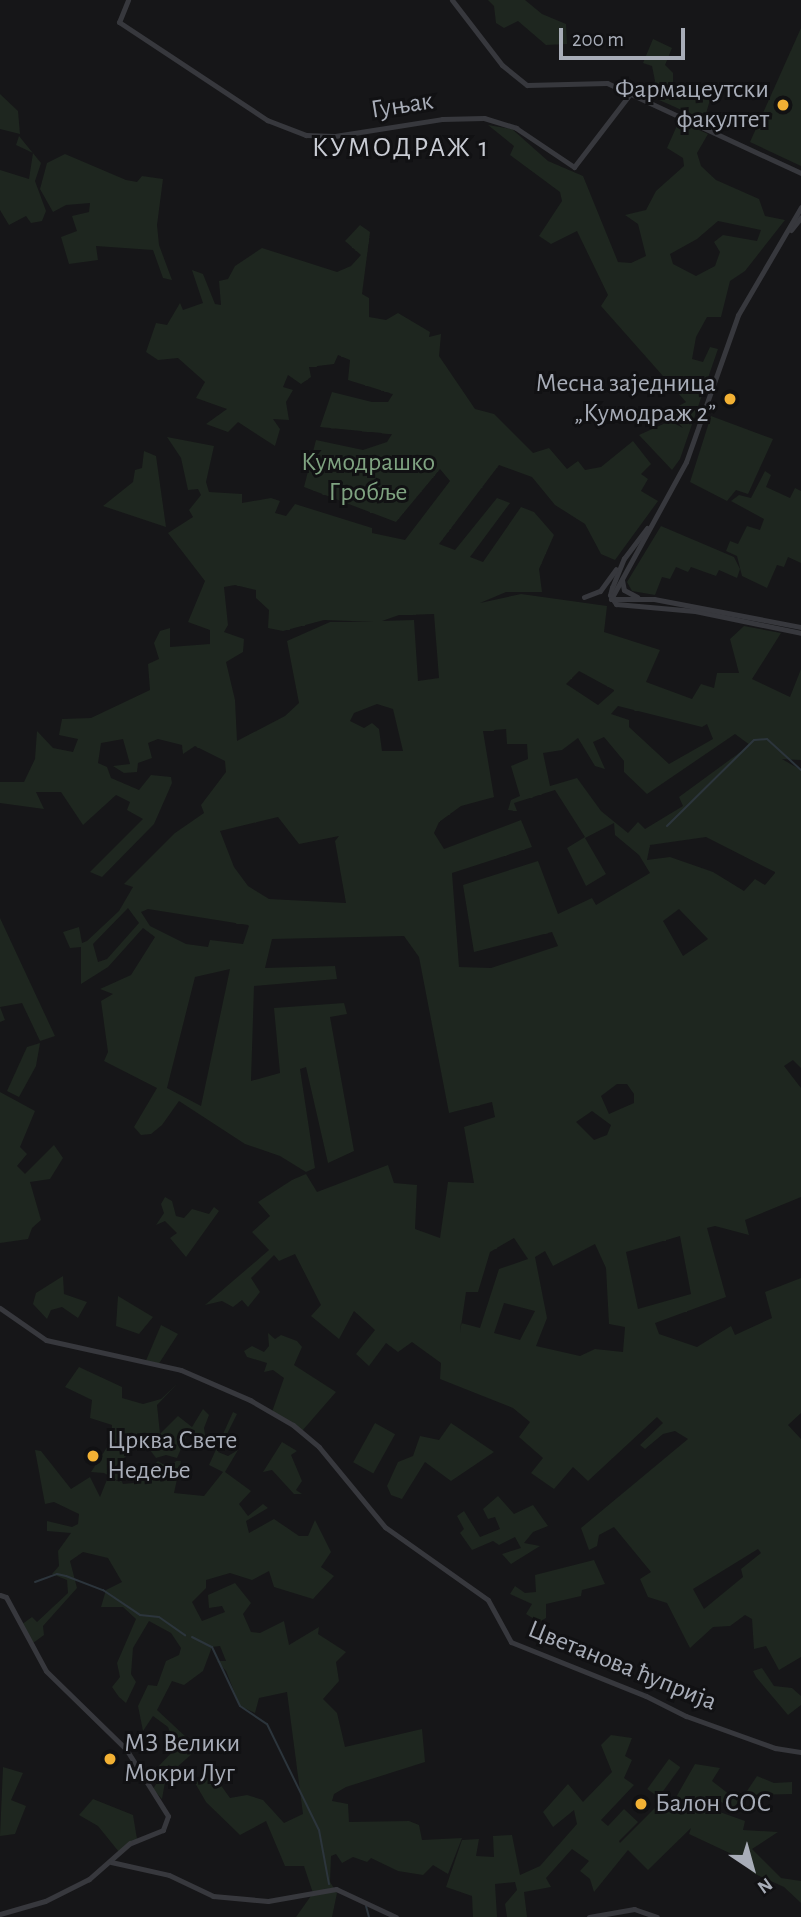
<!DOCTYPE html>
<meta charset="utf-8">
<style>
body{margin:0}
#map{position:relative;width:801px;height:1917px;overflow:hidden;background:#161618;font-family:"Alegreya Sans",sans-serif}
div>[style]{position:absolute}
.green>*{inset:0;background:#1e261f;transform-origin:0 0}
.stream>*{height:2px;margin:-1px;padding:0 1px;transform-origin:1px;border-radius:1px;background:#2c353c}
.minor>*{height:5px;margin:-2.5px;padding:0 2.5px;transform-origin:2.5px;border-radius:2.5px;background:#37383d}
.dots>*{width:19px;height:19px;translate:-50% -50%;box-sizing:border-box;border:4px solid #111113;border-radius:50%}
span{translate:-50% -50%;white-space:nowrap;text-align:center;line-height:1.15;-webkit-text-stroke:6px #111113;paint-order:stroke}
.poi-label{font-size:26px;color:#a8adb8}
.right{translate:-100% -50%;text-align:right}
.left{translate:0 -50%;text-align:left}
.street-label{font-size:26px;color:#a8adb8}
.park-label{font-size:26px;color:#7fa381}
.neighbourhood-label{font-size:28px;color:#c9ccd4;letter-spacing:2px}
.north{position:absolute;left:717px;top:1833px;width:70px;height:70px;-webkit-text-stroke:5px #111113;paint-order:stroke;rotate:144deg;font-size:19px;font-weight:700;line-height:28px;text-align:center;color:#a8adb8}
.north::after{content:'';display:block;margin:auto;width:24px;height:32px;background:#a8adb8;clip-path:polygon(50% 0,100% 100%,50% 72%,0 100%)}
.scale{position:absolute;left:559px;top:28px;width:126px;height:32px;box-sizing:border-box;border:4px solid #a8adb8;border-top:0;padding-left:9px;font-size:21px;line-height:24px;white-space:nowrap;color:#a8adb8;-webkit-text-stroke:5px #111113;paint-order:stroke}
</style>
<div id="map">
<div class="green">
<div style="clip-path:polygon(488px 0,525px 0,542px 14px,566px 24px,567px 44px,546px 45px,518px 21px,504px 28px,496px 23px,494px 6px)"></div>
<div style="clip-path:polygon(801px 28px,801px 166px,750px 142px)"></div>
<div style="clip-path:polygon(653px 39px,672px 48px,665px 65px,673px 73px,673px 94px,691px 100px,713px 90px,704px 120px,648px 95px,655px 81px,652px 66px,643px 63px)"></div>
<div style="clip-path:polygon(0 94px,18px 111px,20px 134px,0 129px)"></div>
<div style="clip-path:polygon(evenodd,679px 121px,708px 134px,697px 153px,701px 166px,716px 180px,759px 199px,765px 216px,785px 220px,745px 271px,730px 281px,721px 317px,707px 317px,696px 337px,692px 359px,703px 362px,710px 347px,718px 349px,680px 459px,672px 470px,639px 435px,670px 421px,683px 428px,668px 412px,686px 402px,601px 306px,608px 295px,577px 231px,551px 244px,539px 236px,562px 201px,560px 192px,510px 155px,514px 146px,488px 125px,512px 129px,548px 161px,583px 176px,618px 262px,631px 263px,646px 256px,638px 224px,625px 215px,646px 210px,656px 191px,684px 166px,683px 158px,667px 148px,679px 121px,718px 221px,761px 230px,757px 241px,723px 235px,714px 242px,720px 252px,715px 266px,696px 276px,673px 264px,670px 254px,697px 239px,718px 221px)"></div>
<div style="clip-path:polygon(19px 136px,41px 163px,35px 181px,46px 211px,42px 221px,31px 223px,26px 216px,9px 225px,0 210px,0 170px,29px 179px,33px 153px,16px 145px)"></div>
<div style="clip-path:polygon(65px 154px,126px 180px,137px 182px,142px 176px,163px 179px,157px 225px,159px 245px,172px 280px,163px 278px,153px 250px,96px 246px,98px 260px,69px 264px,61px 237px,77px 231px,72px 216px,89px 212px,90px 203px,66px 205px,53px 212px,40px 189px,47px 163px)"></div>
<div style="clip-path:polygon(evenodd,360px 225px,370px 232px,362px 294px,369px 298px,369px 317px,386px 320px,398px 313px,430px 332px,429px 337px,441px 334px,439px 356px,475px 409px,494px 414px,533px 453px,549px 448px,567px 469px,578px 461px,585px 470px,601px 467px,633px 441px,651px 464px,641px 474px,648px 479px,641px 491px,658px 501px,615px 560px,601px 554px,585px 524px,555px 505px,532px 477px,499px 465px,439px 544px,455px 550px,497px 498px,510px 503px,470px 557px,483px 562px,521px 507px,534px 512px,554px 535px,539px 569px,542px 592px,506px 592px,480px 603px,521px 594px,607px 606px,604px 632px,660px 650px,646px 682px,692px 699px,701px 684px,714px 688px,717px 673px,739px 673px,730px 639px,744px 626px,781px 633px,752px 679px,790px 697px,801px 669px,801px 760px,782px 759px,801px 770px,801px 1068px,793px 1060px,784px 1066px,801px 1088px,801px 1197px,745px 1220px,749px 1235px,715px 1226px,707px 1228px,726px 1297px,655px 1323px,659px 1334px,697px 1347px,731px 1326px,735px 1335px,772px 1318px,765px 1292px,801px 1278px,801px 1413px,788px 1425px,801px 1439px,801px 1657px,779px 1670px,766px 1646px,754px 1649px,752px 1619px,745px 1615px,730px 1626px,713px 1627px,690px 1648px,667px 1603px,648px 1597px,640px 1579px,651px 1572px,614px 1527px,599px 1535px,597px 1546px,589px 1550px,581px 1528px,688px 1439px,675px 1431px,663px 1434px,645px 1449px,640px 1445px,663px 1423px,657px 1417px,588px 1481px,573px 1467px,554px 1489px,531px 1473px,543px 1458px,519px 1437px,530px 1422px,513px 1408px,440px 1379px,441px 1363px,412px 1342px,398px 1352px,386px 1343px,369px 1366px,356px 1354px,375px 1330px,354px 1311px,339px 1339px,311px 1316px,321px 1305px,295px 1254px,279px 1261px,274px 1255px,251px 1278px,260px 1292px,248px 1307px,242px 1300px,233px 1307px,222px 1301px,205px 1305px,269px 1250px,252px 1232px,270px 1216px,258px 1202px,292px 1180px,306px 1174px,317px 1192px,388px 1165px,394px 1183px,417px 1185px,415px 1229px,440px 1238px,448px 1182px,474px 1183px,464px 1127px,495px 1117px,492px 1102px,449px 1113px,419px 957px,404px 936px,272px 939px,265px 968px,335px 966px,337px 979px,254px 986px,251px 1081px,280px 1073px,274px 1008px,344px 1003px,347px 1014px,330px 1017px,354px 1151px,328px 1163px,306px 1067px,300px 1069px,315px 1168px,306px 1172px,280px 1156px,245px 1144px,179px 1101px,162px 1125px,151px 1134px,141px 1135px,134px 1127px,157px 1088px,104px 1061px,108px 1052px,101px 1001px,113px 994px,100px 989px,131px 975px,155px 937px,143px 928px,108px 967px,81px 984px,81px 947px,70px 948px,63px 932px,79px 927px,82px 943px,87px 941px,119px 911px,133px 887px,124px 884px,175px 833px,204px 813px,201px 805px,226px 772px,225px 761px,195px 746px,183px 754px,182px 745px,158px 739px,148px 743px,152px 758px,138px 763px,137px 772px,124px 773px,113px 766px,130px 764px,123px 739px,101px 743px,98px 763px,107px 767px,111px 778px,139px 790px,151px 775px,171px 777px,172px 783px,154px 824px,102px 877px,90px 872px,143px 819px,127px 810px,130px 802px,116px 795px,83px 825px,61px 792px,36px 792px,44px 809px,0 803px,0 782px,24px 782px,35px 759px,37px 731px,53px 748px,73px 752px,78px 739px,59px 735px,62px 719px,91px 718px,150px 690px,148px 664px,159px 659px,154px 643px,160px 631px,170px 628px,170px 647px,210px 644px,210px 630px,188px 622px,205px 581px,168px 533px,193px 517px,189px 510px,201px 495px,198px 489px,188px 490px,181px 458px,167px 437px,214px 446px,206px 482px,209px 492px,242px 494px,242px 503px,271px 498px,280px 501px,275px 513px,286px 516px,295px 504px,372px 528px,372px 533px,405px 540px,450px 481px,440px 469px,396px 522px,304px 487px,316px 440px,363px 450px,387px 442px,392px 434px,320px 427px,332px 392px,372px 402px,388px 402px,393px 394px,348px 380px,350px 360px,338px 355px,334px 364px,309px 367px,311px 377px,301px 384px,288px 375px,283px 387px,293px 390px,286px 402px,289px 420px,273px 419px,280px 429px,275px 446px,238px 422px,228px 432px,206px 424px,227px 409px,196px 398px,205px 382px,178px 358px,158px 360px,146px 352px,156px 323px,167px 325px,180px 303px,183px 310px,203px 303px,192px 270px,203px 274px,215px 304px,221px 305px,219px 281px,228px 279px,235px 266px,262px 248px,337px 272px,351px 266px,361px 255px,345px 241px,360px 225px,235px 585px,256px 590px,256px 598px,269px 610px,268px 628px,283px 631px,324px 620px,379px 622px,330px 622px,287px 641px,299px 703px,285px 716px,237px 741px,235px 700px,226px 662px,243px 652px,244px 639px,224px 632px,228px 625px,224px 587px,235px 585px,360px 225px,434px 614px,439px 678px,418px 681px,414px 620px,382px 621px,399px 615px,434px 614px,360px 225px,579px 671px,614px 690px,614px 691px,598px 705px,566px 684px,579px 671px,360px 225px,377px 704px,393px 709px,403px 751px,382px 751px,379px 729px,372px 723px,364px 728px,350px 721px,354px 713px,377px 704px,360px 225px,618px 706px,702px 727px,707px 724px,713px 739px,669px 764px,629px 727px,629px 720px,611px 714px,618px 706px,360px 225px,506px 729px,507px 744px,527px 744px,528px 759px,511px 766px,520px 796px,511px 800px,508px 810px,517px 811px,514px 803px,555px 790px,585px 837px,567px 848px,586px 886px,606px 874px,585px 838px,614px 823px,615px 835px,639px 855px,650px 873px,596px 905px,592px 898px,558px 914px,538px 861px,463px 885px,474px 952px,552px 932px,558px 946px,491px 968px,459px 967px,452px 873px,532px 847px,521px 820px,444px 849px,434px 833px,439px 822px,461px 806px,494px 797px,483px 731px,506px 729px,360px 225px,735px 734px,750px 745px,679px 797px,683px 806px,645px 829px,638px 822px,628px 833px,601px 811px,577px 778px,550px 786px,543px 753px,562px 750px,578px 738px,595px 766px,605px 769px,593px 742px,604px 737px,624px 761px,624px 772px,647px 794px,735px 734px,360px 225px,278px 817px,299px 844px,339px 836px,335px 841px,346px 903px,269px 899px,248px 886px,234px 867px,220px 831px,278px 817px,360px 225px,706px 837px,775px 872px,775px 873px,765px 885px,755px 879px,744px 891px,713px 872px,670px 857px,647px 860px,650px 845px,706px 837px,360px 225px,128px 908px,139px 923px,107px 959px,98px 962px,93px 944px,128px 908px,360px 225px,148px 909px,248px 925px,249px 926px,243px 944px,210px 940px,208px 947px,186px 944px,150px 926px,141px 912px,148px 909px,360px 225px,679px 909px,708px 939px,683px 956px,663px 921px,679px 909px,360px 225px,230px 969px,201px 1106px,167px 1088px,195px 977px,230px 969px,360px 225px,617px 1084px,627px 1084px,634px 1094px,634px 1103px,609px 1114px,601px 1096px,617px 1084px,360px 225px,592px 1111px,611px 1125px,607px 1135px,594px 1140px,576px 1122px,592px 1111px,360px 225px,680px 1236px,691px 1294px,638px 1309px,626px 1252px,680px 1236px,360px 225px,514px 1238px,528px 1259px,499px 1269px,480px 1328px,461px 1323px,460px 1333px,466px 1292px,478px 1292px,490px 1252px,514px 1238px,360px 225px,595px 1244px,606px 1268px,609px 1324px,625px 1327px,623px 1352px,595px 1349px,580px 1356px,536px 1346px,547px 1318px,535px 1257px,545px 1251px,553px 1266px,595px 1244px,360px 225px,504px 1303px,535px 1311px,520px 1340px,494px 1333px,504px 1303px,360px 225px,758px 1549px,761px 1553px,741px 1569px,743px 1577px,704px 1609px,693px 1589px,758px 1549px)"></div>
<div style="clip-path:polygon(711px 416px,773px 439px,748px 494px,736px 490px,727px 501px,690px 482px)"></div>
<div style="clip-path:polygon(144px 451px,156px 456px,166px 527px,103px 506px,133px 482px,135px 470px,142px 468px)"></div>
<div style="clip-path:polygon(765px 471px,771px 475px,766px 487px,790px 498px,795px 488px,801px 491px,801px 563px,788px 557px,784px 567px,777px 565px,767px 588px,742px 576px,737px 556px,726px 551px,730px 541px,738px 544px,747px 526px,760px 530px,764px 519px,731px 501px,739px 495px,751px 498px)"></div>
<div style="clip-path:polygon(661px 526px,734px 557px,740px 569px,737px 578px,719px 570px,716px 576px,691px 567px,688px 572px,676px 567px,670px 579px,662px 577px,655px 595px,632px 591px,627px 582px)"></div>
<div style="clip-path:polygon(0 918px,20px 961px,55px 1036px,40px 1041px,22px 1003px,0 1007px,5px 1020px,0 1022px)"></div>
<div style="clip-path:polygon(40px 1043px,36px 1066px,19px 1097px,7px 1091px,27px 1047px)"></div>
<div style="clip-path:polygon(0 1092px,35px 1111px,20px 1147px,27px 1154px,17px 1166px,25px 1174px,54px 1145px,63px 1158px,50px 1179px,30px 1182px,41px 1220px,32px 1228px,28px 1239px,0 1243px)"></div>
<div style="clip-path:polygon(165px 1197px,172px 1201px,176px 1216px,184px 1218px,192px 1209px,209px 1214px,214px 1207px,219px 1211px,186px 1257px,170px 1238px,177px 1233px,165px 1221px,156px 1225px,164px 1213px,161px 1204px)"></div>
<div style="clip-path:polygon(63px 1276px,64px 1294px,87px 1302px,78px 1318px,62px 1307px,51px 1310px,47px 1319px,33px 1304px,36px 1293px)"></div>
<div style="clip-path:polygon(118px 1296px,153px 1317px,139px 1334px,116px 1326px)"></div>
<div style="clip-path:polygon(161px 1325px,178px 1334px,158px 1365px,145px 1363px)"></div>
<div style="clip-path:polygon(268px 1333px,275px 1339px,281px 1335px,297px 1341px,302px 1347px,294px 1365px,336px 1392px,302px 1431px,272px 1412px,284px 1378px,273px 1370px,264px 1372px,267px 1363px,247px 1357px,244px 1351px,252px 1346px,264px 1352px,269px 1346px)"></div>
<div style="clip-path:polygon(79px 1367px,122px 1387px,122px 1398px,143px 1404px,161px 1399px,177px 1384px,157px 1405px,160px 1434px,178px 1416px,192px 1427px,203px 1409px,209px 1415px,204px 1428px,206px 1442px,187px 1435px,177px 1458px,166px 1455px,156px 1458px,144px 1442px,138px 1444px,115px 1467px,123px 1484px,134px 1483px,158px 1461px,169px 1468px,176px 1461px,181px 1461px,174px 1493px,204px 1496px,223px 1472px,209px 1465px,233px 1412px,237px 1414px,218px 1452px,228px 1456px,238px 1450px,225px 1472px,251px 1491px,239px 1504px,248px 1516px,263px 1504px,268px 1508px,246px 1521px,249px 1533px,274px 1519px,299px 1536px,308px 1536px,315px 1520px,331px 1552px,321px 1567px,334px 1576px,313px 1599px,274px 1587px,269px 1571px,252px 1580px,230px 1573px,206px 1580px,206px 1588px,192px 1602px,202px 1621px,225px 1612px,222px 1606px,209px 1608px,208px 1595px,235px 1583px,251px 1603px,243px 1614px,251px 1632px,260px 1633px,284px 1621px,289px 1645px,319px 1627px,318px 1634px,346px 1652px,336px 1662px,339px 1681px,323px 1699px,337px 1713px,345px 1747px,422px 1729px,425px 1762px,346px 1787px,334px 1794px,332px 1801px,348px 1804px,349px 1822px,409px 1821px,419px 1825px,422px 1840px,462px 1838px,448px 1874px,433px 1865px,423px 1875px,398px 1871px,371px 1858px,367px 1862px,353px 1857px,342px 1863px,336px 1854px,331px 1856px,330px 1882px,337px 1893px,332px 1917px,296px 1917px,313px 1893px,304px 1866px,285px 1866px,266px 1821px,240px 1835px,206px 1802px,195px 1783px,212px 1773px,230px 1798px,247px 1795px,263px 1800px,284px 1823px,303px 1814px,287px 1692px,259px 1698px,255px 1713px,240px 1706px,226px 1671px,217px 1661px,226px 1661px,220px 1646px,212px 1647px,203px 1671px,184px 1685px,172px 1681px,157px 1710px,186px 1737px,194px 1752px,176px 1768px,168px 1765px,162px 1799px,153px 1789px,158px 1781px,153px 1772px,176px 1748px,168px 1727px,153px 1716px,143px 1731px,138px 1706px,148px 1685px,157px 1686px,166px 1661px,179px 1655px,181px 1648px,171px 1633px,149px 1621px,133px 1648px,131px 1674px,136px 1682px,126px 1703px,119px 1697px,112px 1687px,120px 1677px,117px 1663px,136px 1619px,123px 1607px,101px 1607px,106px 1590px,122px 1582px,108px 1558px,83px 1552px,70px 1561px,77px 1588px,43px 1626px,44px 1635px,33px 1643px,21px 1625px,32px 1617px,37px 1622px,68px 1593px,67px 1580px,52px 1574px,59px 1566px,58px 1551px,71px 1533px,47px 1531px,47px 1521px,72px 1527px,78px 1524px,79px 1514px,54px 1502px,45px 1504px,35px 1450px,41px 1451px,71px 1489px,90px 1477px,100px 1497px,108px 1477px,122px 1483px,104px 1473px,91px 1472px,111px 1441px,112px 1425px,90px 1418px,92px 1400px,65px 1387px)"></div>
<div style="left:375px;top:1423px;width:23px;height:45px;rotate:29deg"></div>
<div style="clip-path:polygon(451px 1423px,494px 1452px,451px 1481px,425px 1462px,402px 1499px,391px 1495px,387px 1486px,398px 1462px,413px 1456px,420px 1436px,439px 1440px)"></div>
<div style="clip-path:polygon(282px 1442px,297px 1451px,291px 1455px,302px 1481px,296px 1490px,302px 1494px,294px 1494px,272px 1470px,263px 1472px)"></div>
<div style="clip-path:polygon(498px 1496px,514px 1514px,533px 1505px,548px 1526px,533px 1532px,524px 1543px,540px 1546px,511px 1564px,502px 1554px,521px 1548px,515px 1537px,499px 1545px,493px 1541px,472px 1550px,460px 1533px,464px 1529px,457px 1516px,464px 1511px,480px 1537px,500px 1529px,495px 1517px,488px 1519px,483px 1509px)"></div>
<div style="clip-path:polygon(594px 1560px,605px 1584px,582px 1590px,581px 1596px,546px 1604px,546px 1618px,539px 1622px,526px 1614px,532px 1604px,510px 1594px,515px 1586px,525px 1593px,536px 1592px,535px 1575px)"></div>
<div style="clip-path:polygon(762px 1668px,774px 1686px,792px 1688px,801px 1696px,801px 1705px,788px 1715px,756px 1677px,753px 1671px)"></div>
<div style="clip-path:polygon(611px 1735px,632px 1738px,625px 1756px,632px 1760px,624px 1778px,634px 1785px,601px 1820px,608px 1826px,624px 1809px,638px 1822px,619px 1841px,620px 1843px,664px 1799px,671px 1806px,695px 1764px,720px 1768px,712px 1781px,734px 1798px,747px 1791px,757px 1776px,774px 1783px,792px 1782px,792px 1794px,747px 1795px,739px 1798px,735px 1809px,721px 1802px,717px 1811px,745px 1821px,743px 1830px,778px 1832px,752px 1849px,781px 1878px,801px 1881px,801px 1903px,784px 1887px,753px 1873px,736px 1856px,689px 1834px,691px 1828px,648px 1870px,628px 1850px,594px 1892px,590px 1879px,580px 1871px,589px 1861px,572px 1849px,546px 1878px,551px 1887px,524px 1892px,527px 1917px,507px 1917px,505px 1904px,517px 1890px,515px 1882px,495px 1884px,497px 1917px,473px 1917px,472px 1896px,446px 1887px,462px 1840px,479px 1839px,476px 1856px,494px 1857px,493px 1836px,512px 1835px,520px 1875px,540px 1866px,577px 1824px,574px 1810px,553px 1827px,543px 1812px,568px 1784px,583px 1802px,612px 1772px,601px 1745px)"></div>
<div style="left:669px;top:1759px;width:14px;height:37px;rotate:36deg"></div>
<div style="clip-path:polygon(3px 1767px,23px 1773px,11px 1800px,26px 1806px,15px 1834px,0 1836px)"></div>
<div style="clip-path:polygon(93px 1799px,133px 1815px,137px 1839px,119px 1852px,98px 1826px,79px 1815px)"></div>
</div>
<div class="stream">
<div style="left:667px;top:826px;width:122px;rotate:-44.7deg"></div>
<div style="left:754px;top:740px;width:13px;rotate:-4deg"></div>
<div style="left:767px;top:739px;width:46px;rotate:42.4deg"></div>
<div style="left:35px;top:1582px;width:23px;rotate:-20deg"></div>
<div style="left:57px;top:1574px;width:9px;rotate:13deg"></div>
<div style="left:66px;top:1576px;width:40px;rotate:21deg"></div>
<div style="left:103px;top:1590px;width:45px;rotate:34deg"></div>
<div style="left:140px;top:1615px;width:19px;rotate:6deg"></div>
<div style="left:159px;top:1617px;width:32px;rotate:35deg"></div>
<div style="left:192px;top:1637px;width:22px;rotate:27deg"></div>
<div style="left:212px;top:1647px;width:65px;rotate:64.6deg"></div>
<div style="left:240px;top:1706px;width:32px;rotate:34deg"></div>
<div style="left:267px;top:1724px;width:118px;rotate:63.9deg"></div>
<div style="left:319px;top:1830px;width:55px;rotate:79.5deg"></div>
<div style="left:366px;top:1906px;width:11px;rotate:75deg"></div>
</div>
<div class="minor">
<div style="left:128px;top:0;width:24px;rotate:112deg"></div>
<div style="left:119px;top:22px;width:178px;rotate:33.5deg"></div>
<div style="left:267px;top:120px;width:42px;rotate:21deg"></div>
<div style="left:306px;top:135px;width:29px;rotate:2deg"></div>
<div style="left:335px;top:136px;width:108px;rotate:-9deg"></div>
<div style="left:442px;top:119px;width:42px;rotate:-1.4deg"></div>
<div style="left:484px;top:118px;width:34px;rotate:17deg"></div>
<div style="left:516px;top:128px;width:70px;rotate:33.9deg"></div>
<div style="left:574px;top:167px;width:92px;rotate:-52.5deg"></div>
<div style="left:452px;top:0;width:82px;rotate:52.4deg"></div>
<div style="left:502px;top:65px;width:32px;rotate:39deg"></div>
<div style="left:527px;top:85px;width:80px;rotate:-1.4deg"></div>
<div style="left:607px;top:83px;width:214px;rotate:24.9deg"></div>
<div style="left:791px;top:230px;width:16px;rotate:-52deg"></div>
<div style="left:647px;top:528px;width:38px;rotate:127deg"></div>
<div style="left:624px;top:558px;width:31px;rotate:112deg"></div>
<div style="left:612px;top:587px;width:8px;rotate:104deg"></div>
<div style="left:610px;top:595px;width:11px;rotate:56deg"></div>
<div style="left:616px;top:604px;width:79px;rotate:5.1deg"></div>
<div style="left:695px;top:611px;width:108px;rotate:11.7deg"></div>
<div style="left:622px;top:580px;width:10px;rotate:79deg"></div>
<div style="left:624px;top:590px;width:15px;rotate:28deg"></div>
<div style="left:584px;top:597px;width:17px;rotate:-21deg"></div>
<div style="left:600px;top:591px;width:27px;rotate:-54deg"></div>
<div style="left:611px;top:599px;width:156px;rotate:-61.3deg"></div>
<div style="left:686px;top:462px;width:156px;rotate:-70.5deg"></div>
<div style="left:738px;top:315px;width:125px;rotate:-59.7deg"></div>
<div style="left:611px;top:599px;width:43px"></div>
<div style="left:654px;top:599px;width:150px;rotate:10.8deg"></div>
<div style="left:0;top:1308px;width:56px;rotate:34.8deg"></div>
<div style="left:46px;top:1340px;width:138px;rotate:12.5deg"></div>
<div style="left:181px;top:1370px;width:75px;rotate:23.5deg"></div>
<div style="left:250px;top:1400px;width:50px;rotate:30.2deg"></div>
<div style="left:293px;top:1425px;width:34px;rotate:40deg"></div>
<div style="left:319px;top:1447px;width:104px;rotate:50.5deg"></div>
<div style="left:385px;top:1527px;width:126px;rotate:35.3deg"></div>
<div style="left:488px;top:1600px;width:48px;rotate:61.3deg"></div>
<div style="left:511px;top:1642px;width:145px;rotate:21.8deg"></div>
<div style="left:646px;top:1696px;width:45px;rotate:26.6deg"></div>
<div style="left:686px;top:1716px;width:95px;rotate:19.8deg"></div>
<div style="left:775px;top:1748px;width:26px;rotate:9deg"></div>
<div style="left:0;top:1595px;width:6px;rotate:18deg"></div>
<div style="left:6px;top:1597px;width:84px;rotate:61.6deg"></div>
<div style="left:46px;top:1671px;width:112px;rotate:44.3deg"></div>
<div style="left:126px;top:1749px;width:79px;rotate:57.9deg"></div>
<div style="left:168px;top:1816px;width:15px;rotate:110deg"></div>
<div style="left:163px;top:1830px;width:35px;rotate:158deg"></div>
<div style="left:130px;top:1843px;width:55px;rotate:138.7deg"></div>
<div style="left:89px;top:1879px;width:49px;rotate:153.4deg"></div>
<div style="left:45px;top:1901px;width:47px;rotate:163.9deg"></div>
<div style="left:111px;top:1862px;width:59px;rotate:12.6deg"></div>
<div style="left:169px;top:1875px;width:49px;rotate:25.5deg"></div>
<div style="left:213px;top:1896px;width:55px;rotate:5.2deg"></div>
<div style="left:268px;top:1901px;width:69px;rotate:-10deg"></div>
<div style="left:336px;top:1889px;width:66px;rotate:25deg"></div>
<div style="left:589px;top:1917px;width:46px;rotate:-10.1deg"></div>
<div style="left:634px;top:1909px;width:24px;rotate:19deg"></div>
</div>
<div class="dots">
<div style="left:783px;top:105px;background:#f2b134"></div>
<div style="left:730px;top:399px;background:#f2b134"></div>
<div style="left:93px;top:1456px;background:#f2b134"></div>
<div style="left:110px;top:1759px;background:#f2b134"></div>
<div style="left:641px;top:1804px;background:#f2b134"></div>
</div>
<div class="poi-label">
<span class="right" style="left:769px;top:105px">Фармацеутски<br>факултет</span>
<span class="right" style="left:716px;top:399px">Месна заједница<br>„Кумодраж 2”</span>
<span class="left" style="left:107px;top:1456px">Црква Свете<br>Недеље</span>
<span class="left" style="left:124px;top:1759px">МЗ Велики<br>Мокри Луг</span>
<span class="left" style="left:655px;top:1804px">Балон СОС</span>
</div>
<div class="street-label">
<span style="left:402px;top:106px;rotate:-9deg">Гуњак</span>
<span style="left:622px;top:1666px;rotate:22deg">Цветанова ћуприја</span>
</div>
<div class="park-label">
<span style="left:368px;top:478px">Кумодрашко<br>Гробље</span>
</div>
<div class="neighbourhood-label">
<span style="left:401px;top:148px">КУМОДРАЖ 1</span>
</div>
<div class="north">N</div>
<div class="scale">200 m</div>
</div>
